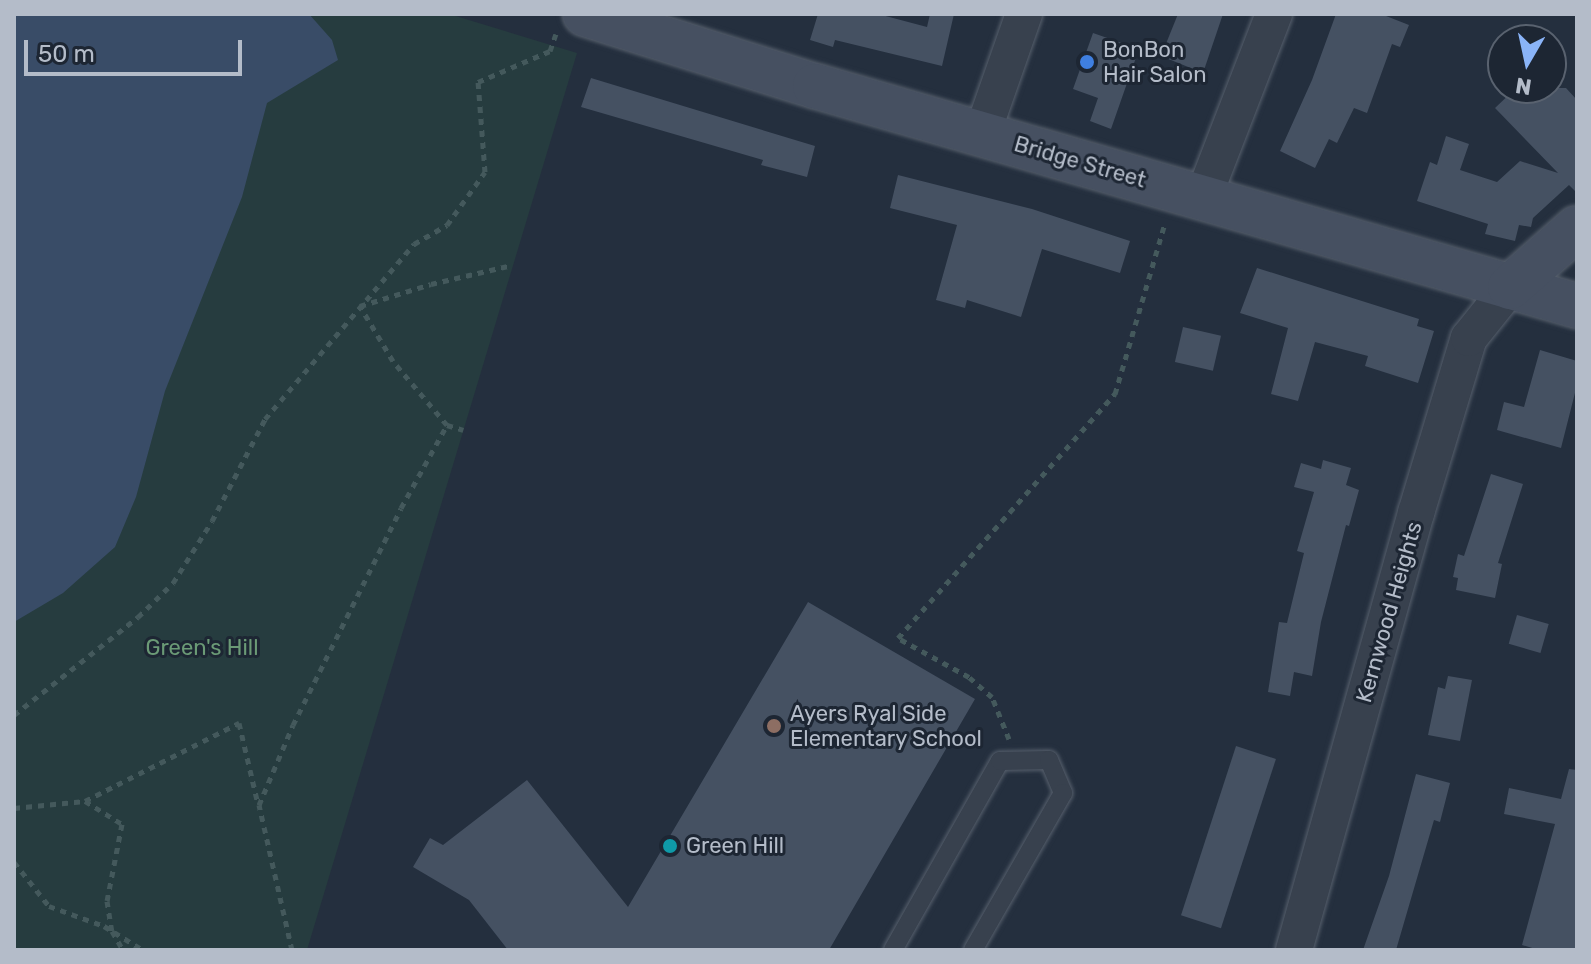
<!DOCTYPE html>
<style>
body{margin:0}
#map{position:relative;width:1591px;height:964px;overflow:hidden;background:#242f3e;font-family:Rubik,sans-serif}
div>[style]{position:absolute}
.green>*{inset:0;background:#263c3f}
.water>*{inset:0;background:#394c67}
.building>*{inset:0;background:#455162;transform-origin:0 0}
.path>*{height:5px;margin-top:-2.5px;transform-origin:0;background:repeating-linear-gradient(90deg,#44595c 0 6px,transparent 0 12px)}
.roads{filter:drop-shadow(0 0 2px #565f6c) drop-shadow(0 0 2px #565f6c)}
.service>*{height:18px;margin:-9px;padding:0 9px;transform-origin:9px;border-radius:9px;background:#38414e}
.minor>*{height:36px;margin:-18px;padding:0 18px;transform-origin:18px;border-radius:18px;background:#38414e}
.secondary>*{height:44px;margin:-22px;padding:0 22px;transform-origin:22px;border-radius:22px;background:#465061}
.dots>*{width:22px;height:22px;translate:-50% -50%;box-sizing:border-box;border:4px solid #1d2633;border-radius:50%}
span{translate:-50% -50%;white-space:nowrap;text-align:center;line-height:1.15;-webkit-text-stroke:6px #1d2633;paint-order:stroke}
.poi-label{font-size:22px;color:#b4bcc9}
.left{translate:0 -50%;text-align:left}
.street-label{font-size:22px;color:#b4bcc9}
.park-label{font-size:22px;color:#6b9a76}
.frame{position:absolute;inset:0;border:16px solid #b4bcc9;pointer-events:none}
.north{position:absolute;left:1487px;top:24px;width:80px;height:80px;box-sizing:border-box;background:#1d2633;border:2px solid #59626f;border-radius:50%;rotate:189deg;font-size:22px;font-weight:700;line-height:32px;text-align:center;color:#b4bcc9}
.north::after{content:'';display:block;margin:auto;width:28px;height:36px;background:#8ab4f8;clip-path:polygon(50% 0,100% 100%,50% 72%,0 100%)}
.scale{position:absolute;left:24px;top:40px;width:218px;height:36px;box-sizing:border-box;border:4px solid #b4bcc9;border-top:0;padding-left:10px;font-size:24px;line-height:28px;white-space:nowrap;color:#b4bcc9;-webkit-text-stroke:6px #1d2633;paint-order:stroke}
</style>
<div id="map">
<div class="green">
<div style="clip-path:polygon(182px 14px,449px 14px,577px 53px,307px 950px,14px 950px,14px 556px)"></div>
</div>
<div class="water">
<div style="clip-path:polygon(14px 14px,309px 14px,332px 40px,338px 60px,267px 103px,242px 197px,165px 391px,136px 497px,115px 547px,63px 593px,14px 622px)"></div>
</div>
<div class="building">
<div style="clip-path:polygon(818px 14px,878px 14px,927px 27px,930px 14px,954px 14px,942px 66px,835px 40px,833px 47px,810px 40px)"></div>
<div style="clip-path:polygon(1178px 14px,1223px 14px,1203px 73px,1161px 56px)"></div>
<div style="clip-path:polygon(1336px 14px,1381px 14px,1409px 25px,1400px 47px,1392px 44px,1367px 113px,1354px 108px,1337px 143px,1329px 139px,1315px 168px,1280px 151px,1312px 80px)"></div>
<div style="clip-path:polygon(1093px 33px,1139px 49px,1111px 129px,1090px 121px,1098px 98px,1073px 89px)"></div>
<div style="clip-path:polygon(591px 78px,815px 146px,807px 177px,761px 165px,763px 160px,581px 107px)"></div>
<div style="clip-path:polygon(1516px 88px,1566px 88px,1577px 100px,1577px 193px,1569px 185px,1533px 218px,1531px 227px,1519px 225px,1515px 241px,1485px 234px,1488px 224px,1417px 201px,1430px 162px,1437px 165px,1446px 136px,1469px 144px,1460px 170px,1497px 182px,1520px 161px,1558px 173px,1495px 108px)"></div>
<div style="clip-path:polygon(898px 175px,1032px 209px,1130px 241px,1120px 273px,1042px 249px,1021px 317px,967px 300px,965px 308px,936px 300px,957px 225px,890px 208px)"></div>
<div style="clip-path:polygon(1257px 268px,1419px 319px,1417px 326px,1434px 331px,1418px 383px,1365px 366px,1368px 356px,1315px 342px,1298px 401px,1271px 394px,1288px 328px,1240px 313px)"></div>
<div style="left:1183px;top:327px;width:39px;height:36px;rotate:13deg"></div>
<div style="clip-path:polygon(1540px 350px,1577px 361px,1577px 385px,1561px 448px,1497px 430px,1504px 402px,1524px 407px)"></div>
<div style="clip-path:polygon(1323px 460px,1351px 468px,1346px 485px,1359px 490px,1349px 526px,1346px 525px,1321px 622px,1312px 676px,1294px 672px,1290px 696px,1268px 692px,1279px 622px,1287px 623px,1304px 553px,1297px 551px,1314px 492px,1294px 487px,1301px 463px,1321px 469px)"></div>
<div style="clip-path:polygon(1491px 474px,1523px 484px,1498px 563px,1502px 564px,1495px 598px,1456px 590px,1458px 578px,1453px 577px,1458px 554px,1464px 556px)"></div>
<div style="clip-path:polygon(808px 602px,975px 699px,829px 950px,508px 950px,469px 900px,413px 867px,430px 838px,443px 845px,527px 780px,628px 907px)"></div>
<div style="left:1517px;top:615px;width:33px;height:30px;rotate:16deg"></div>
<div style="clip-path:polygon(1448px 676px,1472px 680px,1460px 741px,1428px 735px,1438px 687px,1445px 689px)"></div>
<div style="left:1236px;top:746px;width:42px;height:178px;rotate:18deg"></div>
<div style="clip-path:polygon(1569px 769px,1577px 770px,1577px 950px,1539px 950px,1522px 945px,1555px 824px,1504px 814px,1509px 788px,1561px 799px)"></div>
<div style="clip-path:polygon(1416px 774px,1450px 783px,1440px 822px,1434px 820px,1396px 950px,1363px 950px,1389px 876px)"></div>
</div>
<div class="path">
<div style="left:447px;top:425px;width:17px;rotate:17deg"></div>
<div style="left:14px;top:715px;width:158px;rotate:-38.3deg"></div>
<div style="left:138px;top:617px;width:49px;rotate:-44.2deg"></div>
<div style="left:173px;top:583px;width:73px;rotate:-57.8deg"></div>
<div style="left:212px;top:521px;width:115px;rotate:-62.5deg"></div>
<div style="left:265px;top:419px;width:230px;rotate:-49.6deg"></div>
<div style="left:414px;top:244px;width:38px;rotate:-30deg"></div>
<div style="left:447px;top:225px;width:65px;rotate:-54.4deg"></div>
<div style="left:485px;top:172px;width:90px;rotate:-94.4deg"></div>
<div style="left:478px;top:82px;width:78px;rotate:-23.3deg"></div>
<div style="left:550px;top:51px;width:18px;rotate:-71deg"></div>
<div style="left:1009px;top:739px;width:45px;rotate:-112deg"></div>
<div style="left:992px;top:697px;width:30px;rotate:-139deg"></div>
<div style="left:969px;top:677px;width:81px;rotate:-151.2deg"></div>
<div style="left:898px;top:638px;width:327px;rotate:-48.4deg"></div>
<div style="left:1115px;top:394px;width:178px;rotate:-73.7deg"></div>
<div style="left:85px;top:801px;width:44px;rotate:31.9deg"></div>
<div style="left:122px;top:824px;width:78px;rotate:101deg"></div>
<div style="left:107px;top:901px;width:30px;rotate:81deg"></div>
<div style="left:112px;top:931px;width:22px;rotate:60deg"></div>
<div style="left:14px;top:808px;width:71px;rotate:-5.6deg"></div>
<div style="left:85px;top:801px;width:173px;rotate:-26.9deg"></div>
<div style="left:239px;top:723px;width:83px;rotate:76.8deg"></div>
<div style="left:14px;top:862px;width:56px;rotate:51.5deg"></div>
<div style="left:49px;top:906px;width:59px;rotate:20deg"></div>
<div style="left:104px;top:926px;width:46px;rotate:31.6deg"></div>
<div style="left:292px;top:950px;width:149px;rotate:-102.8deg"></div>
<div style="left:259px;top:805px;width:87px;rotate:-67deg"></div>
<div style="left:293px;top:725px;width:242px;rotate:-63.5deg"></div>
<div style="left:401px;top:508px;width:95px;rotate:-61deg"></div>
<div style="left:447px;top:425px;width:84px;rotate:-130.2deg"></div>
<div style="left:393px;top:361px;width:64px;rotate:-121deg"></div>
<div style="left:360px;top:306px;width:74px;rotate:-17.2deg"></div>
<div style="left:431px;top:284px;width:79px;rotate:-13.2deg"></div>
</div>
<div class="roads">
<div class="service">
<div style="left:893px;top:950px;width:217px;rotate:-60.5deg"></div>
<div style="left:1000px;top:761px;width:49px;rotate:-1.2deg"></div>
<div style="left:1049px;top:760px;width:36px;rotate:67deg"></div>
<div style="left:1063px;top:793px;width:181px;rotate:119.8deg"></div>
</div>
<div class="minor">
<div style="left:982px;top:134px;width:127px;rotate:-70.7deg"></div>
<div style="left:1203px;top:198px;width:197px;rotate:-68.9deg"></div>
<div style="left:1294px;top:950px;width:454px;rotate:-74.4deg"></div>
<div style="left:1416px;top:513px;width:183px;rotate:-73.2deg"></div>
<div style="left:1469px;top:338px;width:65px;rotate:-51.2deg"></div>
</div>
<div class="secondary">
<div style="left:585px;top:14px;width:241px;rotate:17.4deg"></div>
<div style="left:815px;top:86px;width:793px;rotate:16.1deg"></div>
<div style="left:1510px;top:287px;width:89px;rotate:-41.4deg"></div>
</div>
</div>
<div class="dots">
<div style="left:1087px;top:62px;background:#3f7fe0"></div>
<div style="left:774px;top:726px;background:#8d6e63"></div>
<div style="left:670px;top:846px;background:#0f9aa8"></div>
</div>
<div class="poi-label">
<span class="left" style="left:1103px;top:62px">BonBon<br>Hair Salon</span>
<span class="left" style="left:790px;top:726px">Ayers Ryal Side<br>Elementary School</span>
<span class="left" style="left:686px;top:846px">Green Hill</span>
</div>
<div class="street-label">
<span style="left:1080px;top:162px;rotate:16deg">Bridge Street</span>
<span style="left:1389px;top:612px;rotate:-74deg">Kernwood Heights</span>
</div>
<div class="park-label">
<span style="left:202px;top:648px">Green's Hill</span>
</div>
<div class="frame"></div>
<div class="north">N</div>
<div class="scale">50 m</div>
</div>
